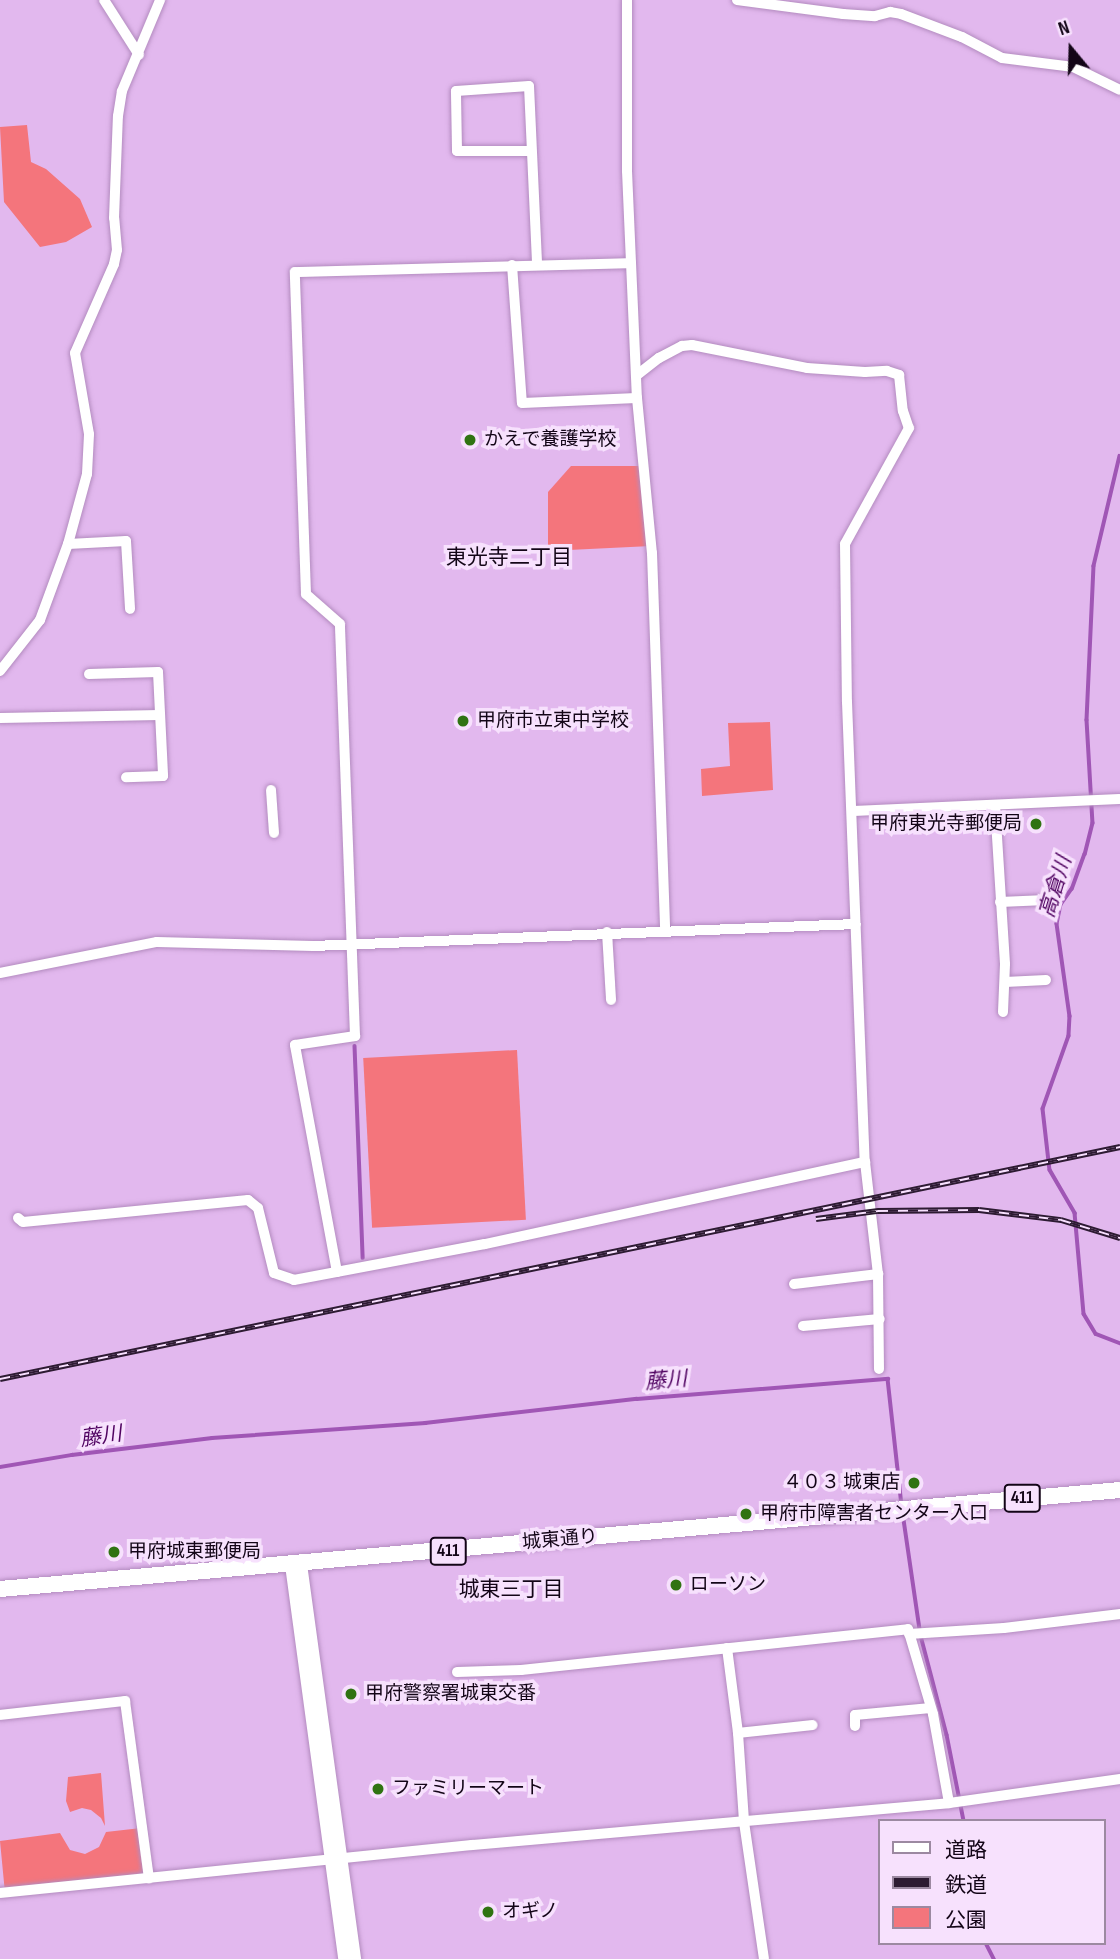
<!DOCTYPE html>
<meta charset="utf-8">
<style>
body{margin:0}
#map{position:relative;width:1120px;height:1959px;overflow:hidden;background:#e2b8ee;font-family:"Sofia Sans Condensed","Noto Sans JP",sans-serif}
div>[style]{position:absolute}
.green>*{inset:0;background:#f4757c;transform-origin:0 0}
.stream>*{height:3.5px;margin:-1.75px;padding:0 1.75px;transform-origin:1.75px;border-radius:1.75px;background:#a056b5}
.roads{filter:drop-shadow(0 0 2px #b38bbf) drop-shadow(0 0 2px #b38bbf)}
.minor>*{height:10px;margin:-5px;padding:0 5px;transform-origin:5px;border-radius:5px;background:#fff}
.tertiary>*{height:12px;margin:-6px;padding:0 6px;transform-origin:6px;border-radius:6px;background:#fff}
.trunk>*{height:16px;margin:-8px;padding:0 8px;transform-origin:8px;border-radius:8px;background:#fff}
.rail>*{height:6px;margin-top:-3px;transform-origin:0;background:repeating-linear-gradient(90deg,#f7e1fd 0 10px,#2d1b32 0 20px);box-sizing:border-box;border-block:2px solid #2d1b32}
.dots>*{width:19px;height:19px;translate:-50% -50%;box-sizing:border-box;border:4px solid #f7e1fd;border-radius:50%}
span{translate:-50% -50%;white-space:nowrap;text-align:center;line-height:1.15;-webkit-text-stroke:7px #f7e1fd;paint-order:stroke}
.shield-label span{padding:2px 5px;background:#f7e1fd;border:2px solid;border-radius:5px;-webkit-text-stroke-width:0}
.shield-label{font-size:18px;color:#130517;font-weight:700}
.poi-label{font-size:19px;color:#130517}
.left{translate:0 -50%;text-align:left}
.right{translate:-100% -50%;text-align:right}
.street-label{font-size:19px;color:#130517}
.neighbourhood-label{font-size:21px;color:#130517}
.water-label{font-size:21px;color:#500361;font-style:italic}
.legend{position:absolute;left:878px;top:1819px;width:228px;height:126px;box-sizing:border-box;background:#f7e1fd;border:2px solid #9c89a1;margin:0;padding:9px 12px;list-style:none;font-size:21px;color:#130517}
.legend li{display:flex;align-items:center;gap:14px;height:35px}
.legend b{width:35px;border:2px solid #9c89a1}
.north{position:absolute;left:1036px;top:14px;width:70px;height:70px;-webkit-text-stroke:5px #f7e1fd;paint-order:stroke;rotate:341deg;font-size:19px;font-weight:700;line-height:28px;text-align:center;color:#130517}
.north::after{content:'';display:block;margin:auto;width:24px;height:32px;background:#130517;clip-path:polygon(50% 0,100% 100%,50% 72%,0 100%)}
</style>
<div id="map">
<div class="green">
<div style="clip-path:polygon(27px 125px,31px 162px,46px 169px,80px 199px,92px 227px,66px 242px,40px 247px,4px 202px,0 127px)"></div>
<div style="clip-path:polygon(571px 466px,642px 466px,651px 546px,548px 551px,548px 492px)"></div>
<div style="clip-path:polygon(770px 722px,773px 790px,702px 796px,701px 769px,730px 766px,728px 723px)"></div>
<div style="left:517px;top:1050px;width:170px;height:154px;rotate:87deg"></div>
<div style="clip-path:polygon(101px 1773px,105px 1826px,101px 1818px,91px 1810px,82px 1808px,70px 1812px,66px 1801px,68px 1777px)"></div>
<div style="clip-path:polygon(141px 1828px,149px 1878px,5px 1893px,0 1841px,60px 1833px,70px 1850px,85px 1854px,99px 1847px,106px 1832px)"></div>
</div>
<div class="stream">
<div style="left:1120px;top:456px;width:113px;rotate:103.3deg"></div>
<div style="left:1094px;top:566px;width:154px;rotate:92.6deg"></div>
<div style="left:1087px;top:720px;width:103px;rotate:86.7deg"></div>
<div style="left:1093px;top:823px;width:32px;rotate:104deg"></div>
<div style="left:1085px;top:854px;width:37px;rotate:110deg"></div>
<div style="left:1072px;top:889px;width:19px;rotate:125deg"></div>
<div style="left:1061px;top:905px;width:19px;rotate:102deg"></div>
<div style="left:1057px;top:924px;width:93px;rotate:82deg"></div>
<div style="left:1070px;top:1016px;width:20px;rotate:93deg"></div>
<div style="left:1069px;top:1036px;width:77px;rotate:109.6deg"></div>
<div style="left:1043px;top:1109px;width:61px;rotate:83.5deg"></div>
<div style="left:1050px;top:1170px;width:50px;rotate:59.8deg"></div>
<div style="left:1075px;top:1213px;width:101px;rotate:84.9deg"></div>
<div style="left:1084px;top:1314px;width:23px;rotate:59deg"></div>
<div style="left:1096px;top:1334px;width:26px;rotate:21deg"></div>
<div style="left:355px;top:1046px;width:212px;rotate:87.8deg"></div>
<div style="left:0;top:1467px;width:73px;rotate:-9.5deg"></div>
<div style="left:72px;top:1455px;width:141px;rotate:-6.9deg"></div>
<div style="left:212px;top:1438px;width:214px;rotate:-4deg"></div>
<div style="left:425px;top:1423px;width:213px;rotate:-6.5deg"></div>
<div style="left:637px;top:1399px;width:252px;rotate:-4.6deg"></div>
<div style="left:888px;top:1379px;width:127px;rotate:83.7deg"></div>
<div style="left:903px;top:1513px;width:124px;rotate:81.7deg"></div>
<div style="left:921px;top:1636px;width:102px;rotate:75.3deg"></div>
<div style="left:947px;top:1735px;width:88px;rotate:78.8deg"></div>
<div style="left:986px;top:1943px;width:18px;rotate:63deg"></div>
</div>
<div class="roads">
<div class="minor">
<div style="left:104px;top:0;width:65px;rotate:57.5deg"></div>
<div style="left:627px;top:0;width:171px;rotate:90deg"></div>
<div style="left:627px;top:171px;width:227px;rotate:87.5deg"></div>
<div style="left:737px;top:0;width:107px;rotate:7.5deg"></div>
<div style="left:843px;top:14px;width:32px;rotate:4deg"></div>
<div style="left:875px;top:16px;width:16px;rotate:-15deg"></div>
<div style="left:890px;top:12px;width:11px;rotate:10deg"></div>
<div style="left:901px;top:14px;width:65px;rotate:20.7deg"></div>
<div style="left:962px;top:37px;width:45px;rotate:27.7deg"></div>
<div style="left:1002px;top:58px;width:72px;rotate:7.2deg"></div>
<div style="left:1073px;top:67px;width:52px;rotate:26.1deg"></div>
<div style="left:531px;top:151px;width:74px;rotate:180deg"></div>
<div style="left:457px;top:151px;width:60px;rotate:-91deg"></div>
<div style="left:456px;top:91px;width:73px;rotate:-3.9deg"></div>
<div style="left:529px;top:86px;width:178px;rotate:87.4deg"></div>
<div style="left:512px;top:265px;width:138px;rotate:85.9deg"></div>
<div style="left:522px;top:403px;width:115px;rotate:-2.5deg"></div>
<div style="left:637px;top:398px;width:156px;rotate:84.5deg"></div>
<div style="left:652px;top:553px;width:378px;rotate:88deg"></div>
<div style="left:637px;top:375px;width:28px;rotate:-38deg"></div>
<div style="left:659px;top:358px;width:26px;rotate:-28deg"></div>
<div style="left:682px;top:346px;width:10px;rotate:-6deg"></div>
<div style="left:692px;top:345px;width:117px;rotate:11.3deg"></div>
<div style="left:807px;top:368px;width:58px;rotate:3.9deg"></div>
<div style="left:865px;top:372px;width:22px;rotate:-3deg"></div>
<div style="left:887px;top:371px;width:13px;rotate:18deg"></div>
<div style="left:899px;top:375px;width:36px;rotate:84deg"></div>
<div style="left:903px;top:411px;width:18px;rotate:71deg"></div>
<div style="left:909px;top:428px;width:132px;rotate:118.9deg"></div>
<div style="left:845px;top:544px;width:158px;rotate:89.3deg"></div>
<div style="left:847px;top:702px;width:460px;rotate:87.8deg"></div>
<div style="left:865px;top:1162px;width:113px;rotate:83.4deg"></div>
<div style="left:878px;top:1274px;width:95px;rotate:89.4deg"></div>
<div style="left:68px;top:544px;width:58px;rotate:-3deg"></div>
<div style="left:126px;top:541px;width:68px;rotate:86.6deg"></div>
<div style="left:0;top:671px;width:65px;rotate:-51.9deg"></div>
<div style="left:40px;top:620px;width:81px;rotate:-69.8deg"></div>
<div style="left:68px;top:544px;width:73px;rotate:-74.8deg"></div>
<div style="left:87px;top:474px;width:40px;rotate:-87.1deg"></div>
<div style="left:89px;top:434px;width:82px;rotate:-99.8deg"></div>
<div style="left:75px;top:353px;width:97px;rotate:-66.3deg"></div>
<div style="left:114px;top:264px;width:14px;rotate:-78deg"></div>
<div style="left:117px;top:250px;width:32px;rotate:-95deg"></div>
<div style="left:114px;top:218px;width:102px;rotate:-87.8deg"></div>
<div style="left:118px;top:116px;width:25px;rotate:-81deg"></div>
<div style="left:122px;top:91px;width:99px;rotate:-67.3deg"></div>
<div style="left:89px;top:674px;width:69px;rotate:-1.7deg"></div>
<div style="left:158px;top:672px;width:104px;rotate:87.2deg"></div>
<div style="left:163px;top:776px;width:37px;rotate:178deg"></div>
<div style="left:0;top:718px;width:160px;rotate:-1.1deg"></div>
<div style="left:271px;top:790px;width:43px;rotate:86deg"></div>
<div style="left:995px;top:805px;width:159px;rotate:86.4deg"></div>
<div style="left:1005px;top:964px;width:48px;rotate:92.4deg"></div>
<div style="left:853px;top:811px;width:267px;rotate:-2.6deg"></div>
<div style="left:1000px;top:902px;width:46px;rotate:-2.5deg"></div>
<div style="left:607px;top:932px;width:68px;rotate:86.6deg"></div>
<div style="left:0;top:973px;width:160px;rotate:-11.2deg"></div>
<div style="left:157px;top:942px;width:156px;rotate:1.5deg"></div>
<div style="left:313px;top:946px;width:543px;rotate:-2.32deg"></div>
<div style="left:1005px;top:982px;width:41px;rotate:-2.8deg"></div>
<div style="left:18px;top:1218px;width:6px;rotate:39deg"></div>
<div style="left:23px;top:1222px;width:226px;rotate:-5.6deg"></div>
<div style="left:248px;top:1200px;width:13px;rotate:39deg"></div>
<div style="left:258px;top:1208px;width:67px;rotate:76.2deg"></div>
<div style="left:274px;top:1273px;width:21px;rotate:19deg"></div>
<div style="left:294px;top:1280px;width:194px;rotate:-10.7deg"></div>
<div style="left:485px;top:1244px;width:389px;rotate:-12.2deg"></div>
<div style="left:337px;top:1272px;width:231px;rotate:-100.5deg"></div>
<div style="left:295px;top:1045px;width:61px;rotate:-8.5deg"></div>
<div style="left:355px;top:1036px;width:412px;rotate:-92.1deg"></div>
<div style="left:340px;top:624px;width:45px;rotate:-138.6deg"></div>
<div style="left:306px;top:594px;width:322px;rotate:-92deg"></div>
<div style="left:295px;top:272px;width:336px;rotate:-1.5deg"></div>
<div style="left:794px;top:1284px;width:85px;rotate:-6.8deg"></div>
<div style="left:803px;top:1326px;width:77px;rotate:-5.2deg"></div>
<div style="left:909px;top:1634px;width:95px;rotate:-3.6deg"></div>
<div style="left:1004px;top:1628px;width:117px;rotate:-6.9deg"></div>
<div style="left:727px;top:1648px;width:86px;rotate:82.6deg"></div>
<div style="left:738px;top:1733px;width:89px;rotate:86.1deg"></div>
<div style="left:744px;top:1822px;width:138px;rotate:81.7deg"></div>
<div style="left:457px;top:1672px;width:64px;rotate:-1.8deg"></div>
<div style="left:521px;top:1670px;width:389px;rotate:-6deg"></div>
<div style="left:908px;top:1629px;width:89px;rotate:73.6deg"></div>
<div style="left:933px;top:1714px;width:90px;rotate:79.8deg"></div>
<div style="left:0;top:1715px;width:126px;rotate:-6.4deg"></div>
<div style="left:125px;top:1701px;width:179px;rotate:82.3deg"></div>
<div style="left:855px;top:1726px;width:11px;rotate:-90deg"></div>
<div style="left:855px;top:1715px;width:76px;rotate:-5.3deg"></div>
<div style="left:738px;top:1733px;width:75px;rotate:-6.1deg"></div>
<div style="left:0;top:1893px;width:474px;rotate:-5.8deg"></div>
<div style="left:472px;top:1845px;width:479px;rotate:-5deg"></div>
<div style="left:949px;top:1803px;width:173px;rotate:-8deg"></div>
</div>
<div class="tertiary">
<div style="left:301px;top:1564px;width:399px;rotate:82.2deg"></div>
<div style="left:291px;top:1565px;width:398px;rotate:82.3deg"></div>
</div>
<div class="trunk">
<div style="left:0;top:1589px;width:1124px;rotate:-5.05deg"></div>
</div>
</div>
<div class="rail">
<div style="left:816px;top:1219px;width:63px;rotate:-7.4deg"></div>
<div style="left:878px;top:1211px;width:101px;rotate:-0.6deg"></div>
<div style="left:979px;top:1210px;width:83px;rotate:7deg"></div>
<div style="left:1061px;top:1220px;width:62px;rotate:17deg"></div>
<div style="left:0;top:1379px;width:1144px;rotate:-11.7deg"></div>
</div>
<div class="dots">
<div style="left:470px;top:440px;background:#307312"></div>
<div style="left:463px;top:721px;background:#307312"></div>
<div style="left:1036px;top:824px;background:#307312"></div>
<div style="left:914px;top:1483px;background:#307312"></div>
<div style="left:746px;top:1514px;background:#307312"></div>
<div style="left:114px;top:1552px;background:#307312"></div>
<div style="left:676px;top:1585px;background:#307312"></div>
<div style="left:351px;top:1694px;background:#307312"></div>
<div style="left:378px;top:1789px;background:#307312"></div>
<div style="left:488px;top:1912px;background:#307312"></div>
</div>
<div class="shield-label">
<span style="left:1022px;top:1498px">411</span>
<span style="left:448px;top:1551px">411</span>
</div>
<div class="poi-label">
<span class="left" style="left:484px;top:440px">かえで養護学校</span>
<span class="left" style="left:477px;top:721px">甲府市立東中学校</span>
<span class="right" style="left:1022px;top:824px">甲府東光寺郵便局</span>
<span class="right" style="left:900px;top:1483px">４０３ 城東店</span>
<span class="left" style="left:760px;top:1514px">甲府市障害者センター入口</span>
<span class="left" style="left:128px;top:1552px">甲府城東郵便局</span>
<span class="left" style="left:690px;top:1585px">ローソン</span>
<span class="left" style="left:365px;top:1694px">甲府警察署城東交番</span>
<span class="left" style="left:392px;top:1789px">ファミリーマート</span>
<span class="left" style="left:502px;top:1912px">オギノ</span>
</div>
<div class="street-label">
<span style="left:560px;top:1540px;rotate:-5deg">城東通り</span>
</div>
<div class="neighbourhood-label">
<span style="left:509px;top:558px">東光寺二丁目</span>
<span style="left:511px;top:1590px">城東三丁目</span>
</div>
<div class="water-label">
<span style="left:1056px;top:887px;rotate:-73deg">高倉川</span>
<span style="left:666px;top:1381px;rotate:-5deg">藤川</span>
<span style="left:101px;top:1437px;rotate:-8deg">藤川</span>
</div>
<ul class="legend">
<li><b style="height:9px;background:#fff"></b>道路</li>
<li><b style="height:9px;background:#2d1b32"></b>鉄道</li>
<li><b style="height:19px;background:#f4757c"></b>公園</li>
</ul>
<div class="north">N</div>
</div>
